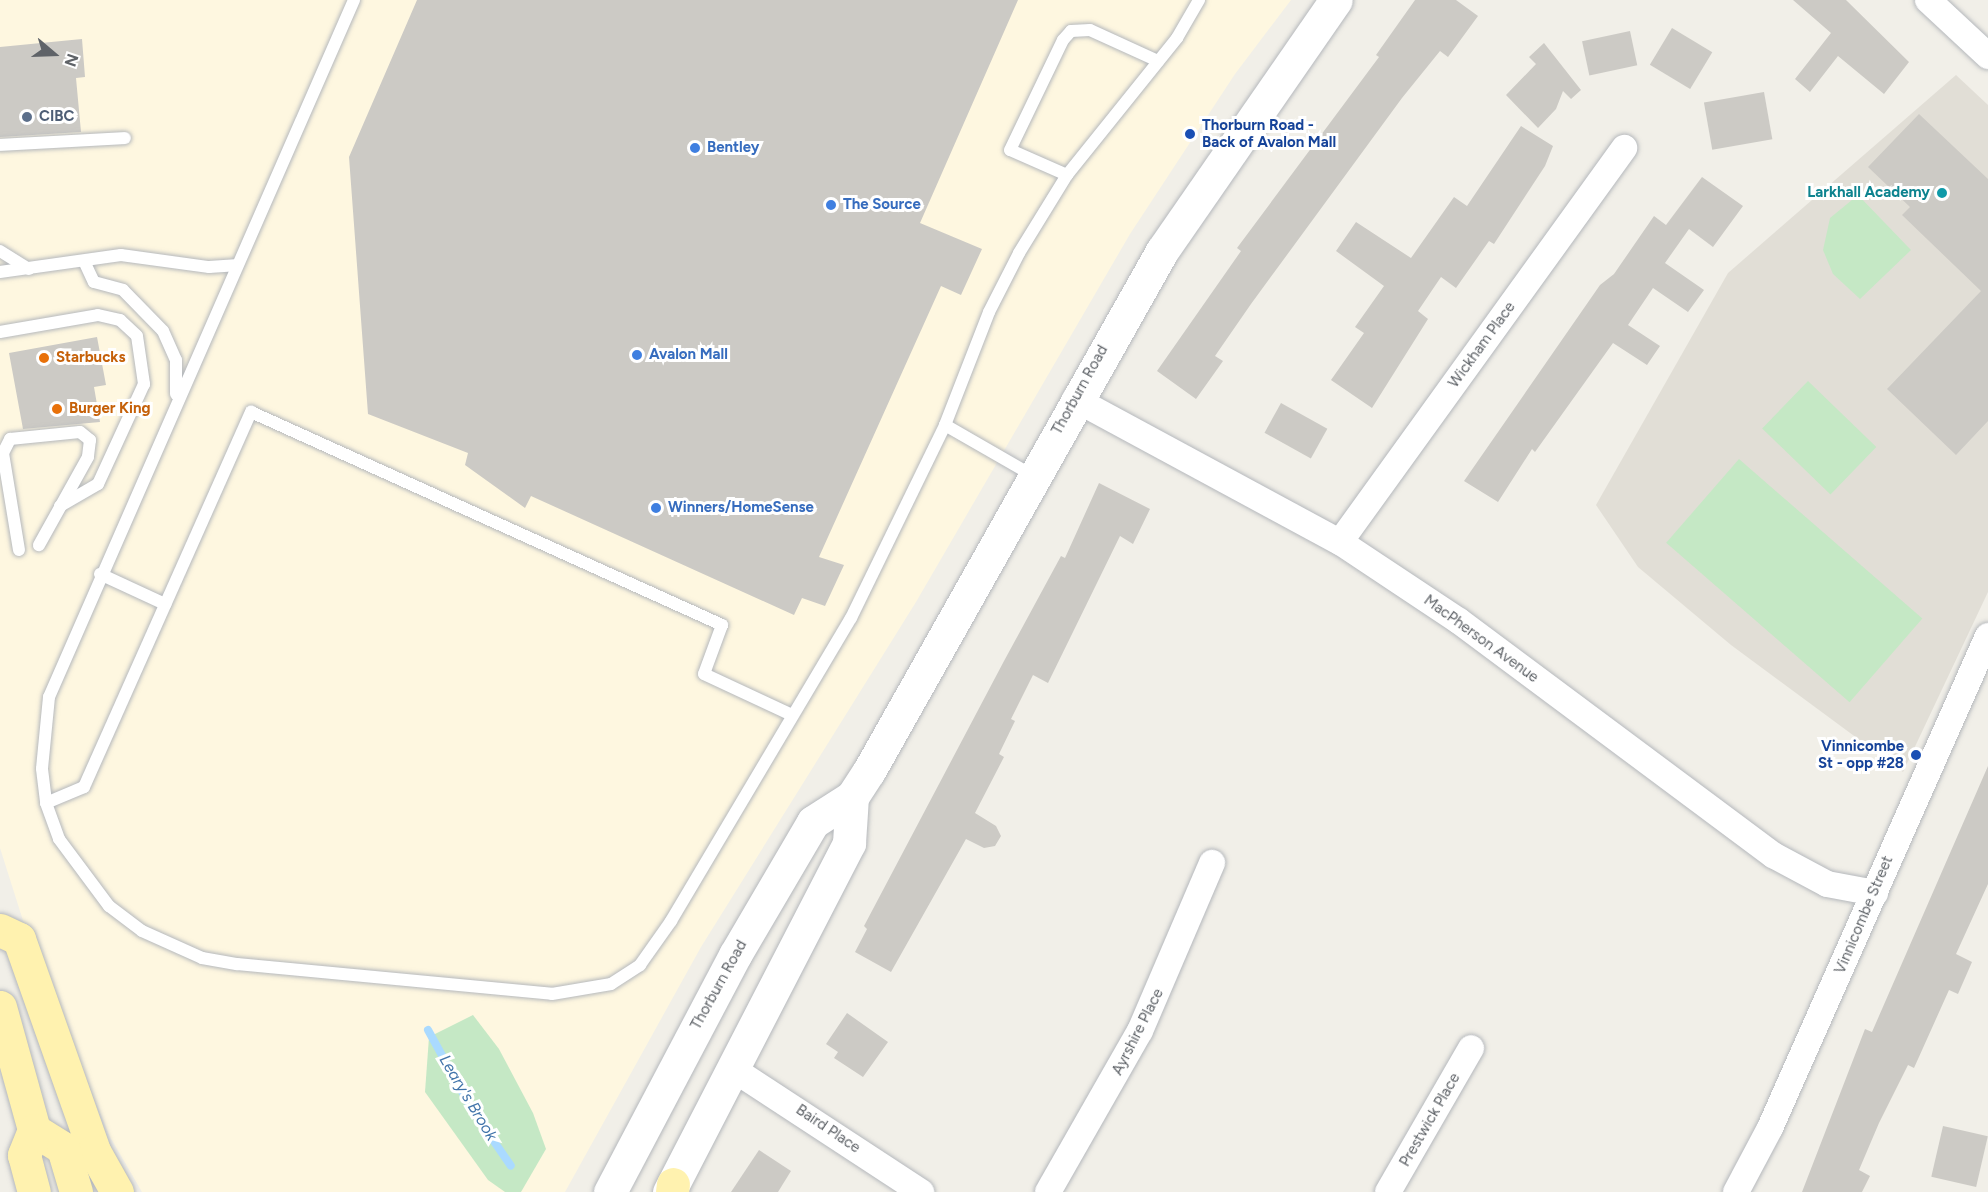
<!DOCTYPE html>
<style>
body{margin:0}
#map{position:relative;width:1988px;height:1192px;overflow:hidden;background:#f1efe8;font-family:Figtree,sans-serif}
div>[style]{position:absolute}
.commercial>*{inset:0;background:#fef7e0}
.education>*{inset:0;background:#e1ded6}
.green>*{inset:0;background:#c5e8c5;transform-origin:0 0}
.stream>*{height:8px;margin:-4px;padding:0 4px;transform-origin:4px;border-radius:4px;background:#aadaff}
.building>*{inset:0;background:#cccac5;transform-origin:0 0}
.roads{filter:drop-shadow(0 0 2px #b5b8bc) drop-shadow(0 0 2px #b5b8bc)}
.service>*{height:12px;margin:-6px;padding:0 6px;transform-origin:6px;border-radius:6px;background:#fff}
.minor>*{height:26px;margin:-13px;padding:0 13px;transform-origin:13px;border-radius:13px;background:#fff}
.secondary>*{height:33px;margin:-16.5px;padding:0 16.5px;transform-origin:16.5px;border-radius:16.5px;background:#fff}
.primary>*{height:33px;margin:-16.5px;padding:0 16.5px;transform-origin:16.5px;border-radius:16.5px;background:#fff2af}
.dots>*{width:16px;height:16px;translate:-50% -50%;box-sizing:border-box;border:3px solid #fff;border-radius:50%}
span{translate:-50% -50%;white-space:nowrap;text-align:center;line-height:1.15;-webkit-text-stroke:6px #fff;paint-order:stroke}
.service-label{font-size:15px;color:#4e5e75;font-weight:700}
.left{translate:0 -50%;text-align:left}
.transit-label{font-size:15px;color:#164399;font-weight:700}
.right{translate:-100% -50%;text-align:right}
.shop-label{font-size:15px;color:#366cbe;font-weight:700}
.culture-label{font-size:15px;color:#0d838f;font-weight:700}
.street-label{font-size:15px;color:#5f6368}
.food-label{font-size:15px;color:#c56008;font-weight:700}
.water-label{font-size:16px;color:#4174aa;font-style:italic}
.north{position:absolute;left:24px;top:24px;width:60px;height:60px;-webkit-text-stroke:4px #fff;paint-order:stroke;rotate:109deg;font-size:16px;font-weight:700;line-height:24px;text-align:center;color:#5f6368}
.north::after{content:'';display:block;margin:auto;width:21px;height:27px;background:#5f6368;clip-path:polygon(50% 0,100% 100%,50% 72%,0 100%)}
</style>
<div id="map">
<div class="commercial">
<div style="clip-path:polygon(0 0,1291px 0,1235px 74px,1130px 234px,916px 602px,701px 947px,565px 1192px,142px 1192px,110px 1137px,26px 930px,0 848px)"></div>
</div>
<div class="education">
<div style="clip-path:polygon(1956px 75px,1988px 105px,1988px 592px,1903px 772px,1731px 645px,1638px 567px,1596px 505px,1728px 273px)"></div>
</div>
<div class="green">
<div style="clip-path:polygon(1858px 195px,1911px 250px,1860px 299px,1833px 274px,1823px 250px,1830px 218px)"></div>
<div style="left:1808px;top:381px;width:95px;height:66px;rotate:44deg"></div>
<div style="left:1739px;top:459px;width:243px;height:111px;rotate:41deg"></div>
<div style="clip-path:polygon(473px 1015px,499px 1049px,533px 1113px,546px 1149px,521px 1192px,505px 1192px,488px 1180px,425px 1092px,429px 1037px)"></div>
</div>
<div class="stream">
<div style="left:428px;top:1030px;width:89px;rotate:61.1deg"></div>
<div style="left:471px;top:1108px;width:70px;rotate:55.4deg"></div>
</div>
<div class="building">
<div style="clip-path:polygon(417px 0,1018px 0,920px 223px,982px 249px,961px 295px,941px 286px,819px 557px,844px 565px,825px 606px,802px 598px,794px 615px,531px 496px,525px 508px,465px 465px,468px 453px,368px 414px,349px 157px)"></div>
<div style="clip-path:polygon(1415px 0,1456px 0,1478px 16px,1448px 57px,1440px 51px,1402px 98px,1251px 304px,1215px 356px,1223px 361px,1196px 399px,1157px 371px,1241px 251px,1237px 248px,1379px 57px,1376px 55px)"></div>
<div style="clip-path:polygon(1793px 0,1846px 0,1909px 62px,1884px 94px,1838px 56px,1810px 92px,1795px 79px,1831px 33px)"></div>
<div style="left:1672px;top:28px;width:47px;height:43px;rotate:31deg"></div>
<div style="left:1630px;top:31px;width:35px;height:49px;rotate:78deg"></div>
<div style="clip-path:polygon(82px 39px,85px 77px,76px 78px,81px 132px,0 137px,0 47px)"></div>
<div style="clip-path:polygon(1544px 43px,1581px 90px,1571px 99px,1563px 91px,1556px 109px,1538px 128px,1506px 95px,1536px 64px,1529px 57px)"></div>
<div style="left:1764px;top:92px;width:48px;height:61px;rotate:80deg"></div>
<div style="clip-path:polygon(1919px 114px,1988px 179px,1988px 421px,1956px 455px,1887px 389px,1981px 291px,1902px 215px,1910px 207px,1868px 167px)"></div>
<div style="clip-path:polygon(1521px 126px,1553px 146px,1545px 166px,1494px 244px,1489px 241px,1456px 288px,1441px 277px,1418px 311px,1428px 319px,1372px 408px,1331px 380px,1364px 333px,1355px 327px,1384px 286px,1336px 251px,1356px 222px,1411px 258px,1454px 197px,1467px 206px)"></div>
<div style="clip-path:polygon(1702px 177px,1743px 206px,1713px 247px,1689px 229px,1665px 263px,1704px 290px,1688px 312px,1653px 288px,1628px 325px,1660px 346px,1647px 365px,1613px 343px,1535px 452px,1532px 449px,1498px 502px,1464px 481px,1600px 285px,1614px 274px,1654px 216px,1666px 225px)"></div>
<div style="clip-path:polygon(97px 337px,106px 385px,94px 387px,100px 422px,23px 429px,9px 353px)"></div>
<div style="left:1281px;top:403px;width:53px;height:34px;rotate:29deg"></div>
<div style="clip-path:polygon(1099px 483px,1150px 509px,1133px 544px,1120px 536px,1048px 683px,1033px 675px,1011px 719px,1015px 721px,999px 754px,1004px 757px,975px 813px,996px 826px,1001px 836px,995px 846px,984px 848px,966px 839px,891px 972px,855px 952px,867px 929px,864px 926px,1004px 661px,1061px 556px,1065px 558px)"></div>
<div style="clip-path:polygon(1988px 766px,1988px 884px,1956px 954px,1972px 962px,1958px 994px,1949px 990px,1914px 1068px,1908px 1065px,1879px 1123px,1859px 1170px,1870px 1176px,1862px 1192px,1802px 1192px,1865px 1029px,1872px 1032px)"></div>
<div style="clip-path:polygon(847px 1013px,888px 1042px,863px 1077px,834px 1058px,838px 1052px,826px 1044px)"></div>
<div style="left:1943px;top:1126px;width:46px;height:52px;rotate:13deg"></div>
<div style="clip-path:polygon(759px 1150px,791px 1171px,778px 1192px,731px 1192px)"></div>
</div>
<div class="roads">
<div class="service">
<div style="left:354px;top:0;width:761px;rotate:113.63deg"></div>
<div style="left:49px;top:697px;width:72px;rotate:95.6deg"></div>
<div style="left:42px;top:769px;width:34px;rotate:83deg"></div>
<div style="left:46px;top:803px;width:38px;rotate:70deg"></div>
<div style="left:59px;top:839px;width:84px;rotate:53.3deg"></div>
<div style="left:109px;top:906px;width:41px;rotate:37.1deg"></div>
<div style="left:142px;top:931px;width:66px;rotate:24.2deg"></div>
<div style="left:202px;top:958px;width:36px;rotate:10deg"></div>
<div style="left:237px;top:964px;width:316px;rotate:5.4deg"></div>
<div style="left:552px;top:994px;width:60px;rotate:-9.6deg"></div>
<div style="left:611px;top:984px;width:35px;rotate:-33deg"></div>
<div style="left:640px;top:965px;width:54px;rotate:-54.8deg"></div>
<div style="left:671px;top:921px;width:352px;rotate:-59.3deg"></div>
<div style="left:851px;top:618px;width:215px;rotate:-64deg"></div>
<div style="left:945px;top:425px;width:100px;rotate:29.9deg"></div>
<div style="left:0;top:145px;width:125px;rotate:-3.2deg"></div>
<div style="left:1067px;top:175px;width:62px;rotate:-156.3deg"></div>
<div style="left:1010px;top:150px;width:122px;rotate:-64.3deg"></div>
<div style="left:1063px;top:40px;width:12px;rotate:-48deg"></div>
<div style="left:1071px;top:31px;width:19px;rotate:-3deg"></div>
<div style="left:1090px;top:30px;width:75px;rotate:24.5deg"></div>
<div style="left:0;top:251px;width:34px;rotate:32deg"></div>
<div style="left:84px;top:261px;width:23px;rotate:65deg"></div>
<div style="left:94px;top:282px;width:30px;rotate:15deg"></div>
<div style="left:123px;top:290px;width:57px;rotate:45.7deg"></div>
<div style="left:163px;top:331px;width:32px;rotate:66deg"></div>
<div style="left:176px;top:360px;width:34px;rotate:90deg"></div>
<div style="left:0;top:272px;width:122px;rotate:-8deg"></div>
<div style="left:121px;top:255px;width:89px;rotate:7.8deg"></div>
<div style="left:209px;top:267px;width:26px;rotate:-4deg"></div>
<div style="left:0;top:332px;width:99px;rotate:-9.8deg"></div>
<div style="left:98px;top:315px;width:23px;rotate:13deg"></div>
<div style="left:120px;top:320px;width:23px;rotate:43deg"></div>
<div style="left:137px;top:336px;width:49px;rotate:81.7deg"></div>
<div style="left:144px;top:384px;width:110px;rotate:114.7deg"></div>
<div style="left:98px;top:484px;width:44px;rotate:149.9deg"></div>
<div style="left:945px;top:425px;width:121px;rotate:-68.7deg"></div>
<div style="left:989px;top:312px;width:66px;rotate:-63deg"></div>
<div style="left:1019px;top:253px;width:92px;rotate:-58.4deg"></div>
<div style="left:1067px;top:175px;width:176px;rotate:-51.2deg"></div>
<div style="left:1177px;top:38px;width:44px;rotate:-59.9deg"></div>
<div style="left:19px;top:550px;width:98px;rotate:-99.4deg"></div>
<div style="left:3px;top:453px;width:16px;rotate:-63deg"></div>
<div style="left:10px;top:439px;width:70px;rotate:-5.7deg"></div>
<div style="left:80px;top:432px;width:13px;rotate:39deg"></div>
<div style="left:90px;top:440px;width:17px;rotate:97deg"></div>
<div style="left:88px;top:457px;width:101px;rotate:119.1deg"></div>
<div style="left:100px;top:574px;width:72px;rotate:24.8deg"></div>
<div style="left:46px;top:803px;width:41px;rotate:-22.8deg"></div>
<div style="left:84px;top:787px;width:411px;rotate:-66deg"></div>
<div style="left:251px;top:412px;width:517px;rotate:24.33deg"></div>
<div style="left:722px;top:625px;width:52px;rotate:110.2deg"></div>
<div style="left:704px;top:674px;width:97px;rotate:25deg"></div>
</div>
<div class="minor">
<div style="left:1928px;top:0;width:82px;rotate:43deg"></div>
<div style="left:1075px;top:399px;width:301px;rotate:28.4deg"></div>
<div style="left:1340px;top:542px;width:143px;rotate:33.6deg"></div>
<div style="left:1459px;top:621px;width:392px;rotate:36.7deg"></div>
<div style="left:1773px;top:855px;width:61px;rotate:28.2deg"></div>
<div style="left:1827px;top:884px;width:49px;rotate:10.6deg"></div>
<div style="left:1340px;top:542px;width:486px;rotate:-54.2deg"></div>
<div style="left:733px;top:1069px;width:225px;rotate:33.2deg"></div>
<div style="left:1048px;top:1192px;width:185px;rotate:-60.3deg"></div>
<div style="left:1140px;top:1031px;width:183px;rotate:-66.8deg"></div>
<div style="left:1388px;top:1192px;width:166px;rotate:-60deg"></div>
<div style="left:1736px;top:1192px;width:72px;rotate:-62deg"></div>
<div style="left:1770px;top:1128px;width:538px;rotate:-66.1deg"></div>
</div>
<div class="secondary">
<div style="left:610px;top:1192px;width:268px;rotate:-62.2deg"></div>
<div style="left:735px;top:955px;width:154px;rotate:-59.6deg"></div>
<div style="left:813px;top:822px;width:46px;rotate:-32.7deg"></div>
<div style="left:852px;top:797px;width:31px;rotate:-57deg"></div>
<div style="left:869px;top:771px;width:597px;rotate:-60.6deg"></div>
<div style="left:1162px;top:251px;width:305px;rotate:-55.3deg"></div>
<div style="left:669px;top:1192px;width:393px;rotate:-62.7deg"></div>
<div style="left:849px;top:843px;width:46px;rotate:-86.3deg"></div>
</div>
<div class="primary">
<div style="left:0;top:930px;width:21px;rotate:25deg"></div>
<div style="left:19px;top:939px;width:225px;rotate:70.5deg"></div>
<div style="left:94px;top:1151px;width:47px;rotate:60.7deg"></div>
<div style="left:0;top:1007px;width:128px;rotate:74.5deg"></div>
<div style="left:34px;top:1130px;width:27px;rotate:112deg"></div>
<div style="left:24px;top:1155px;width:38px;rotate:75deg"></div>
<div style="left:34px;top:1130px;width:34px;rotate:32deg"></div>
<div style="left:63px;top:1148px;width:46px;rotate:73.5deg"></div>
<div style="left:672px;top:1192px;width:8px;rotate:-83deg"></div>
</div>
</div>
<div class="dots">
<div style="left:27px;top:117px;background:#5c6f8a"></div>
<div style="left:1190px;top:134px;background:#1a4fb4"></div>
<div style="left:695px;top:148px;background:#3f7fe0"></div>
<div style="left:1942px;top:193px;background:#0f9aa8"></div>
<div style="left:831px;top:205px;background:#3f7fe0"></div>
<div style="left:637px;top:355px;background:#3f7fe0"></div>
<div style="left:44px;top:358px;background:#e8710a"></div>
<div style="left:57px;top:409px;background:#e8710a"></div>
<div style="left:656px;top:508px;background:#3f7fe0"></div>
<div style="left:1916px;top:755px;background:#1a4fb4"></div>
</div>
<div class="service-label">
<span class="left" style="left:39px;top:117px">CIBC</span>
</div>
<div class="transit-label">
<span class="left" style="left:1202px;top:134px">Thorburn Road -<br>Back of Avalon Mall</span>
<span class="right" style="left:1904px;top:755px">Vinnicombe<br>St - opp #28</span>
</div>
<div class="shop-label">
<span class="left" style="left:707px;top:148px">Bentley</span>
<span class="left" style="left:843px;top:205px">The Source</span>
<span class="left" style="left:649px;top:355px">Avalon Mall</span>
<span class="left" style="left:668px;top:508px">Winners/HomeSense</span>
</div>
<div class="culture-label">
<span class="right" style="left:1930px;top:193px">Larkhall Academy</span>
</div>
<div class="street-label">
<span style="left:1482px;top:345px;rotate:-54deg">Wickham Place</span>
<span style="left:1080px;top:390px;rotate:-61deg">Thorburn Road</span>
<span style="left:1481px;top:639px;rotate:36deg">MacPherson Avenue</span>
<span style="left:1864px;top:915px;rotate:-67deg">Vinnicombe Street</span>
<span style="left:719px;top:985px;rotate:-61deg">Thorburn Road</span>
<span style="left:1138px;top:1032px;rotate:-63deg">Ayrshire Place</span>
<span style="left:1430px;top:1120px;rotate:-60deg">Prestwick Place</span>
<span style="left:828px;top:1129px;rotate:34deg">Baird Place</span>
</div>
<div class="food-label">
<span class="left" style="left:56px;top:358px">Starbucks</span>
<span class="left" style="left:69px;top:409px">Burger King</span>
</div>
<div class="water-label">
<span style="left:468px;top:1098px;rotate:59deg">Leary's Brook</span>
</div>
<div class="north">N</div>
</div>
